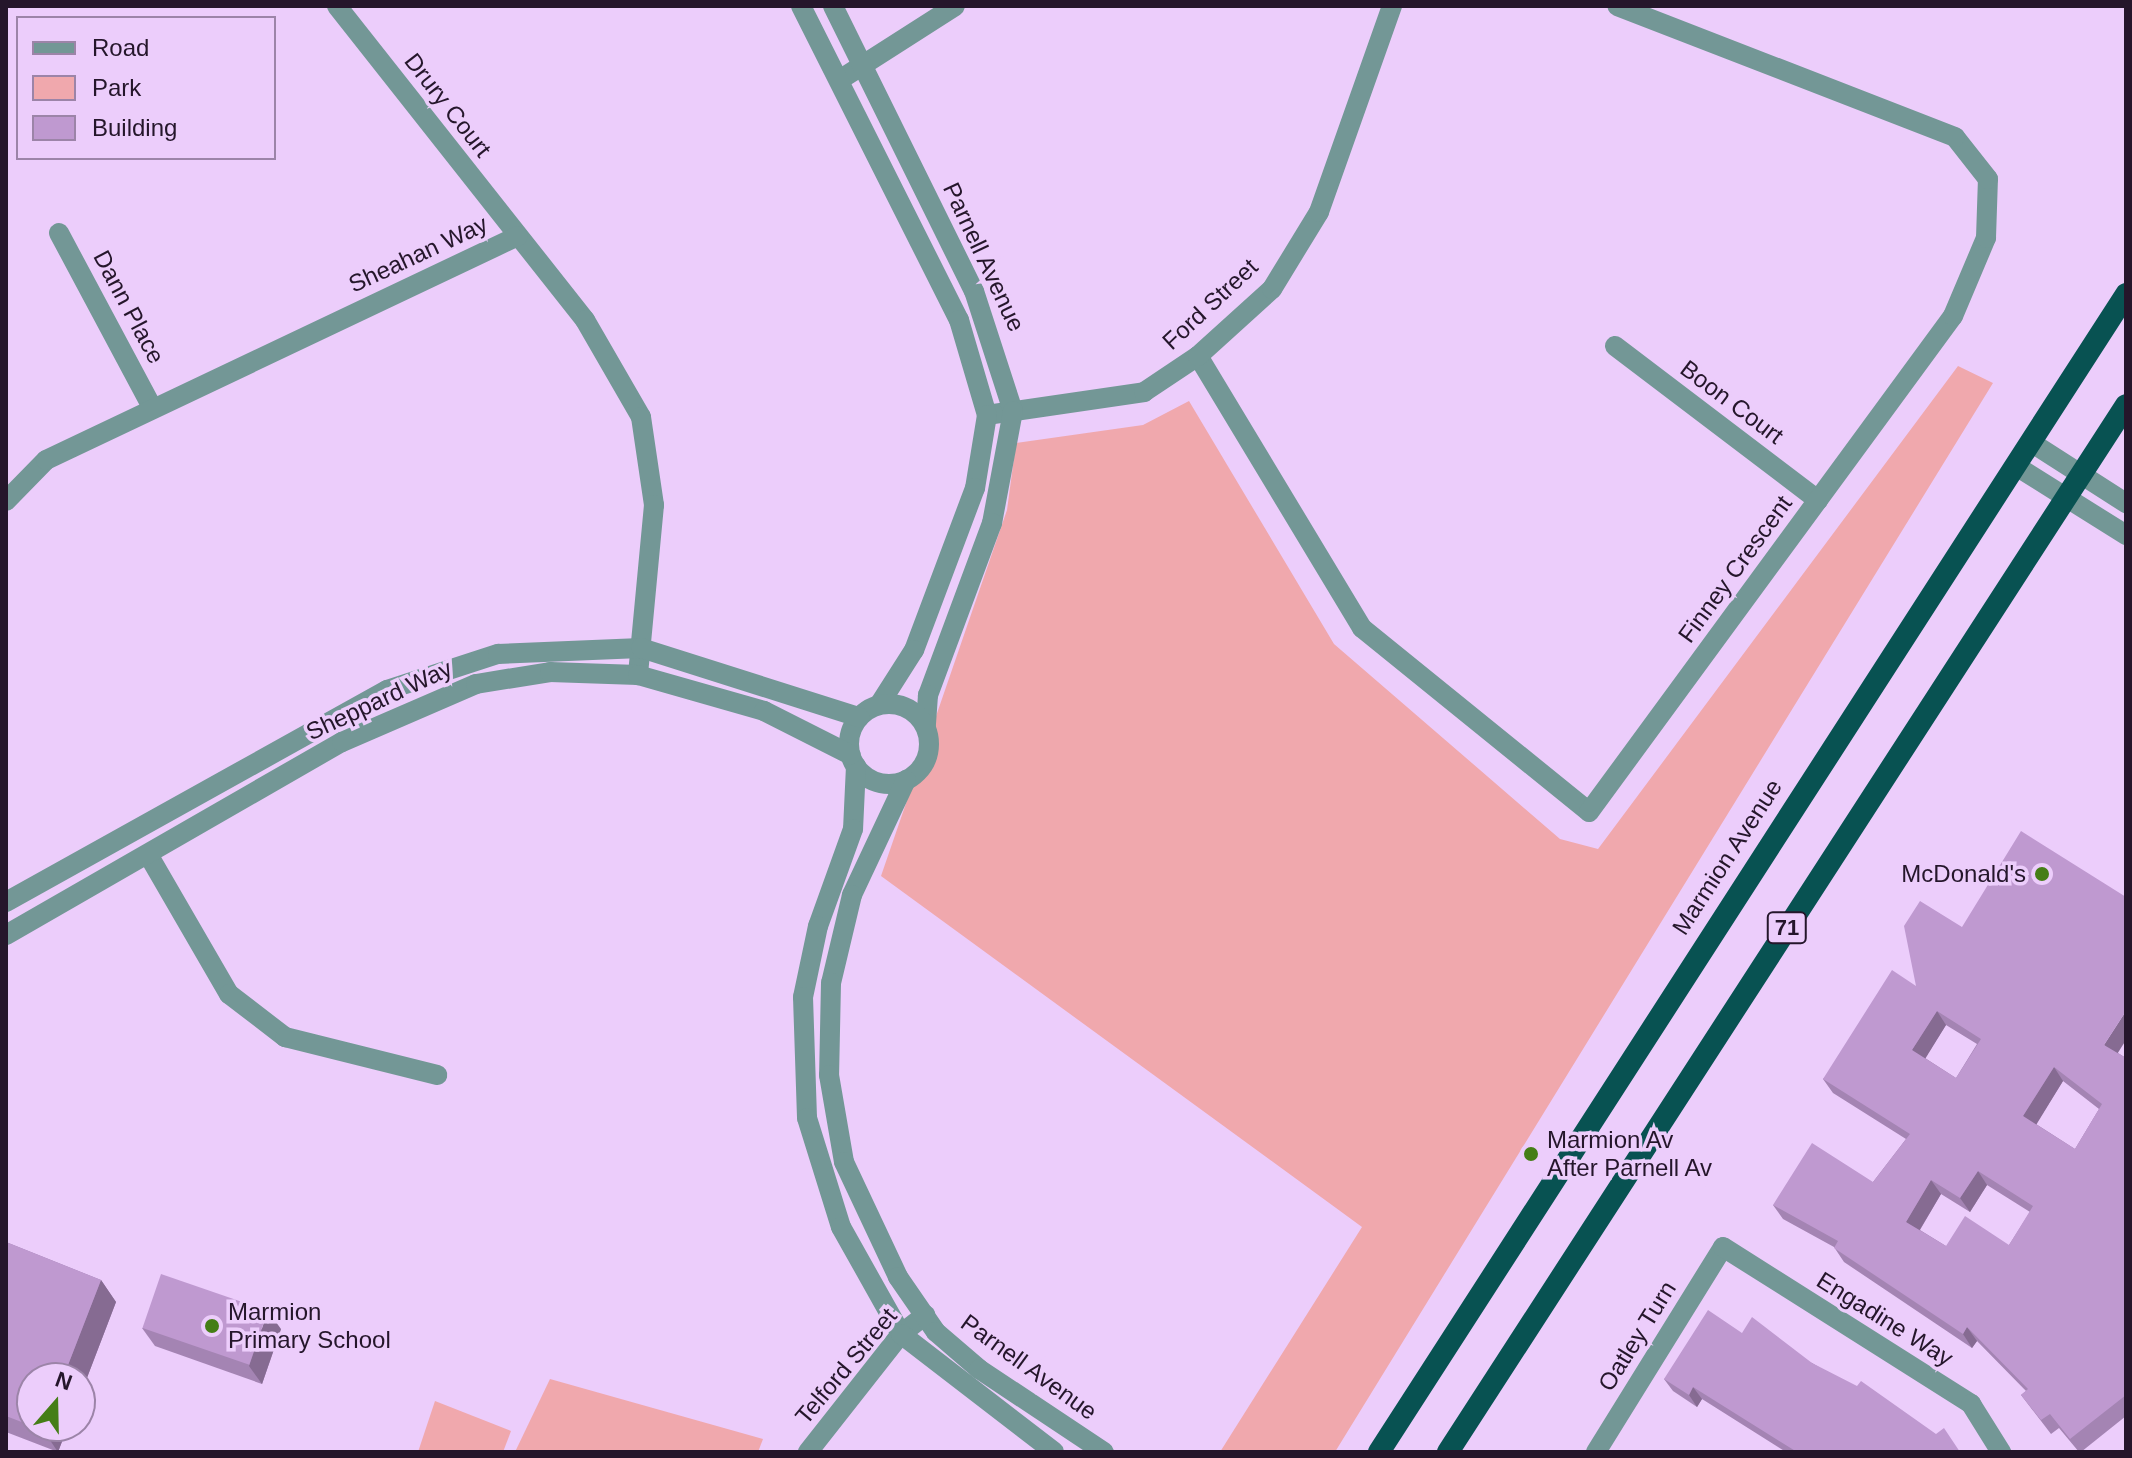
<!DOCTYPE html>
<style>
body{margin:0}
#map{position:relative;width:2132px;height:1458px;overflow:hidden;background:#eccdfb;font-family:Arial,sans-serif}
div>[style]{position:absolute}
.green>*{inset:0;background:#f0a8ad}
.minor>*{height:20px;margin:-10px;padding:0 10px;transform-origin:10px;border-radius:10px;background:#739796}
.tertiary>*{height:20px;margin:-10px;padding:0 10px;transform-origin:10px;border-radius:10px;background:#739796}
.tertiary>.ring{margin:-10px;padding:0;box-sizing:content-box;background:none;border:20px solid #739796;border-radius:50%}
.trunk>*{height:22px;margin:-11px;padding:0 11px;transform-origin:11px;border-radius:11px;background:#085252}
.wall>*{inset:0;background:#a484b3}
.shaded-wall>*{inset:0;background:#866b92}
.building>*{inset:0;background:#bf99d0;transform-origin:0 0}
.dots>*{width:22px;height:22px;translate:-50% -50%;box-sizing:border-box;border:4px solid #eccdfb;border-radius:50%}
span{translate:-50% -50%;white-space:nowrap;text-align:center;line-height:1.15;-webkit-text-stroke:7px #eccdfb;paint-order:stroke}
.shield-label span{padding:2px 6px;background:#eccdfb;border:2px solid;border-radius:6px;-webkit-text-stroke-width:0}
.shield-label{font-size:22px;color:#25162b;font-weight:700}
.street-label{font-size:24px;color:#25162b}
.poi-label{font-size:24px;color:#25162b}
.right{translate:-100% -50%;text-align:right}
.left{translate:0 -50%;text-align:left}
.frame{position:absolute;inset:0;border:8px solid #25162b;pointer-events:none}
.legend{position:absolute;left:16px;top:16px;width:260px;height:144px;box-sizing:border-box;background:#eccdfb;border:2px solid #9c84a8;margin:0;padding:10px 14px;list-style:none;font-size:24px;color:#25162b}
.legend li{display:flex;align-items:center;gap:16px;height:40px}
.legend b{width:40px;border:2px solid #9c84a8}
.north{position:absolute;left:16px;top:1362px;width:80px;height:80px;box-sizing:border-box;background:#eccdfb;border:2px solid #9c84a8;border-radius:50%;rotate:20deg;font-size:22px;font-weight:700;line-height:32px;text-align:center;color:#25162b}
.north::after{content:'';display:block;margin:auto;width:28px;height:36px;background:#457e17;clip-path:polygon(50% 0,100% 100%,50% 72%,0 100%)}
</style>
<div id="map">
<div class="green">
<div style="clip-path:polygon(1958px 366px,1993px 383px,1335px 1452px,1220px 1452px,1362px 1227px,881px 876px,1007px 510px,1016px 443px,1143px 425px,1189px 401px,1334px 644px,1560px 839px,1598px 849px)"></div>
<div style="clip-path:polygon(550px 1379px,763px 1439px,758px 1452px,515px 1452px)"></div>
<div style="clip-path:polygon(435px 1401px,511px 1431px,503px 1452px,418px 1452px)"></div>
</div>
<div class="minor">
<div style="left:337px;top:6px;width:400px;rotate:51.7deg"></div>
<div style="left:585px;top:320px;width:112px;rotate:60deg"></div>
<div style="left:641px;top:417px;width:89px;rotate:81.6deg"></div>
<div style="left:654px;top:505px;width:171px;rotate:95.4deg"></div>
<div style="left:841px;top:79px;width:135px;rotate:-32.6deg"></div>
<div style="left:59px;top:233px;width:197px;rotate:61.9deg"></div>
<div style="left:1615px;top:346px;width:255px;rotate:37.2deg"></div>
<div style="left:1198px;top:356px;width:318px;rotate:58.9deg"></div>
<div style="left:1362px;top:628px;width:292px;rotate:39deg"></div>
<div style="left:1589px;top:812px;width:615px;rotate:-53.73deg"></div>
<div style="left:1953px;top:316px;width:85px;rotate:-67.1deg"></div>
<div style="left:1986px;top:238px;width:59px;rotate:-88.1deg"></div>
<div style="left:1988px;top:179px;width:53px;rotate:-128.2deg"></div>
<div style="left:1955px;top:137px;width:362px;rotate:-158.8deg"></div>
<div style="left:987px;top:415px;width:159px;rotate:-8.3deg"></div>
<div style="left:1144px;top:392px;width:65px;rotate:-33.7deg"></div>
<div style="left:1198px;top:356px;width:100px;rotate:-42.2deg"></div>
<div style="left:1272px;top:289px;width:90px;rotate:-58.6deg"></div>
<div style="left:1319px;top:212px;width:219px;rotate:-70.5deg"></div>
<div style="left:2032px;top:443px;width:112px;rotate:32.6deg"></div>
<div style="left:2016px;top:466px;width:130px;rotate:32.1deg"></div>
<div style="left:6px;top:501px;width:57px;rotate:-45.7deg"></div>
<div style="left:46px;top:460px;width:522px;rotate:-25.39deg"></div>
<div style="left:149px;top:856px;width:160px;rotate:59.9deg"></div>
<div style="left:229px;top:994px;width:71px;rotate:37.5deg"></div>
<div style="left:285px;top:1037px;width:157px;rotate:14deg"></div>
<div style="left:808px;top:1452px;width:150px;rotate:-51.8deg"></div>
<div style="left:901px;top:1334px;width:31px;rotate:-38deg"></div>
<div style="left:1596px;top:1452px;width:241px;rotate:-58.2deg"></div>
<div style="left:1723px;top:1247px;width:294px;rotate:32.3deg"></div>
<div style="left:1971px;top:1404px;width:57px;rotate:58deg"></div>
</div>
<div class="tertiary">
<div style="left:801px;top:6px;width:352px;rotate:63.3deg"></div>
<div style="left:959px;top:320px;width:99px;rotate:73.6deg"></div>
<div style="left:987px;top:415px;width:74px;rotate:99.3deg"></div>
<div style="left:975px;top:488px;width:173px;rotate:110.6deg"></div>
<div style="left:914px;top:650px;width:65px;rotate:122.5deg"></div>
<div style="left:833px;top:6px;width:318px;rotate:63.7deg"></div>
<div style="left:974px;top:291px;width:126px;rotate:72deg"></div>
<div style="left:1013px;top:411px;width:114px;rotate:100.6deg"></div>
<div style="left:992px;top:523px;width:184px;rotate:110.4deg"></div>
<div style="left:928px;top:695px;width:32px;rotate:94deg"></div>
<div class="ring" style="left:849px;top:704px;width:60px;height:60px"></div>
<div style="left:856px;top:766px;width:63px;rotate:92.7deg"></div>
<div style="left:853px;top:829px;width:103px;rotate:109.8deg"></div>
<div style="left:818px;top:926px;width:73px;rotate:101.9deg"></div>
<div style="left:803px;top:997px;width:121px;rotate:88.1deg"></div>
<div style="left:807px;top:1118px;width:114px;rotate:72.7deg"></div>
<div style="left:841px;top:1227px;width:123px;rotate:60.7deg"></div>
<div style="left:901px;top:1334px;width:193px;rotate:37.6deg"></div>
<div style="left:906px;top:780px;width:127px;rotate:115.2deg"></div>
<div style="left:852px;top:895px;width:90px;rotate:103.4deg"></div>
<div style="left:831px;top:983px;width:92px;rotate:91.2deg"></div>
<div style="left:829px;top:1075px;width:88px;rotate:80.2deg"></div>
<div style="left:844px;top:1162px;width:127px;rotate:64.8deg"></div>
<div style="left:898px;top:1277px;width:67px;rotate:55.4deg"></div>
<div style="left:936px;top:1332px;width:57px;rotate:40.7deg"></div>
<div style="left:979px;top:1369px;width:150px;rotate:33.6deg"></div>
<div style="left:6px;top:902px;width:436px;rotate:-29.1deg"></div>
<div style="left:387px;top:690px;width:117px;rotate:-18deg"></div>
<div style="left:498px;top:654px;width:143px;rotate:-2.4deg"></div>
<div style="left:641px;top:648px;width:229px;rotate:17.6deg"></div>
<div style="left:6px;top:935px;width:387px;rotate:-29.9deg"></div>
<div style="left:342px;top:742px;width:146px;rotate:-23.4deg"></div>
<div style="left:476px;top:684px;width:75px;rotate:-9.2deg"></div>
<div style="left:550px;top:672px;width:88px;rotate:2deg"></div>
<div style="left:638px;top:675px;width:131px;rotate:15.9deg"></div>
<div style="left:764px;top:711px;width:97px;rotate:26.8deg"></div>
</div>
<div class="trunk">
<div style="left:1379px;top:1452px;width:1378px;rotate:-57.17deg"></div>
<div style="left:1448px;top:1452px;width:1247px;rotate:-57.07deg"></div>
</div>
<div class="wall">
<div style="clip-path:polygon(evenodd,1916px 986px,2118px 1053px,2126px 1058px,2126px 1416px,2081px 1452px,2079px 1452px,2059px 1428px,2051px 1434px,2021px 1395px,2026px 1391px,1977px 1341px,1972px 1348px,1844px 1262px,1834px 1247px,1783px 1219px,1773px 1205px,1873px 1182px,1906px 1139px,1833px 1093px,1823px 1079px,1916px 986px,1946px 1025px,1977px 1044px,1956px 1078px,1925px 1058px,1946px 1025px,1916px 986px,2063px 1081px,2099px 1109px,2075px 1149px,2036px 1124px,2063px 1081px,1916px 986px,1987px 1185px,2030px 1212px,2009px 1245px,1946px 1246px,1920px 1230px,1941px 1194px,1970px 1212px,1987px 1185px)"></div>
<div style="clip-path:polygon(6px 1242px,101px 1280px,116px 1302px,80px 1396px,80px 1378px,68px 1426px,58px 1452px,6px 1432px)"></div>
<div style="clip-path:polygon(142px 1328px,281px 1329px,262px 1384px,155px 1346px)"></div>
<div style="clip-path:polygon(1742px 1333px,1812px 1363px,1960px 1452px,1786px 1452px,1702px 1399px,1697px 1407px,1673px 1391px,1664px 1379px)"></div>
</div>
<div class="shaded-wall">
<div style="clip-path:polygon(1937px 1011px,1946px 1025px,1922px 1064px,1912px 1050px)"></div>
<div style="clip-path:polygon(2126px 1011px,2126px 1040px,2114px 1059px,2104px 1045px)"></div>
<div style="clip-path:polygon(2054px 1067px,2063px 1081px,2033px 1130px,2023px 1116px)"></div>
<div style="clip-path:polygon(1978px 1171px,1987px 1185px,1970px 1212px,1960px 1198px)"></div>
<div style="clip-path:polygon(1931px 1180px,1941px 1194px,1916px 1236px,1906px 1222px)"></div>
<div style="clip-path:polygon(101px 1280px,116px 1302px,80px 1396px,80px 1378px,63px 1378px)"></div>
<div style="clip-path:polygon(268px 1311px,281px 1329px,262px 1384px,249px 1366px)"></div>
<div style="clip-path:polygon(1967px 1327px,1977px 1341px,1972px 1348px,1963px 1334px)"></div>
<div style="clip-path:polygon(1693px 1387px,1702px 1399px,1697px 1407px,1689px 1395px)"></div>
<div style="clip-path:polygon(44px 1426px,68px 1426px,58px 1452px,43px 1430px)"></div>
</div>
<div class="building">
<div style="clip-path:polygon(evenodd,2021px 831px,2126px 897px,2126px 1011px,2104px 1045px,2126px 1058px,2126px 1395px,2070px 1439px,2050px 1414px,2041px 1420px,2021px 1395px,2028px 1389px,1967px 1327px,1963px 1334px,1834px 1248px,1838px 1241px,1773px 1205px,1812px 1143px,1873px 1182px,1910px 1134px,1823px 1079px,1892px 970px,1916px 986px,1904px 926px,1920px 901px,1962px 927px,2021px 831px,1937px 1011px,1981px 1039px,1956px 1078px,1912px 1050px,1937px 1011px,2021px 831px,2054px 1067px,2102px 1104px,2075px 1149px,2023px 1116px,2054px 1067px,2021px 831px,1978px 1171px,2033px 1206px,2009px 1245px,1965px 1216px,1946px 1246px,1906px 1222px,1931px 1180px,1960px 1198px,1978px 1171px)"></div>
<div style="clip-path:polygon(6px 1242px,101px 1280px,63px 1378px,32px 1378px,32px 1426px,6px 1416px)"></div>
<div style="left:161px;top:1274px;width:113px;height:57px;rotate:19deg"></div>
<div style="clip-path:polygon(1708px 1310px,1742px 1333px,1752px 1317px,1812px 1363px,1857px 1386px,1861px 1381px,1936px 1434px,1944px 1428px,1960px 1452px,1797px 1452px,1693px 1387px,1689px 1395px,1664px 1379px)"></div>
<div style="clip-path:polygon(33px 1426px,44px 1426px,43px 1430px)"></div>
</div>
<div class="dots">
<div style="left:2042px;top:874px;background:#457e17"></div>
<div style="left:1531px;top:1154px;background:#457e17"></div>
<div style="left:212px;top:1326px;background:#457e17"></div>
</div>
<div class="shield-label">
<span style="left:1787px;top:928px">71</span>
</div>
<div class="street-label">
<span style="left:448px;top:105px;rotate:52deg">Drury Court</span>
<span style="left:418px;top:254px;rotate:-25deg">Sheahan Way</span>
<span style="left:984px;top:257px;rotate:65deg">Parnell Avenue</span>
<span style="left:1210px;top:304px;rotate:-43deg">Ford Street</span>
<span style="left:129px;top:307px;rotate:62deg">Dann Place</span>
<span style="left:1732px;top:402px;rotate:37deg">Boon Court</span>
<span style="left:1735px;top:569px;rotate:-54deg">Finney Crescent</span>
<span style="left:379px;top:700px;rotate:-25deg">Sheppard Way</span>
<span style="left:1727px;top:857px;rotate:-57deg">Marmion Avenue</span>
<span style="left:1885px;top:1319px;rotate:32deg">Engadine Way</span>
<span style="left:1637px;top:1336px;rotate:-58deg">Oatley Turn</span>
<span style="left:846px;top:1366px;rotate:-50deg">Telford Street</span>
<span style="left:1029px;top:1367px;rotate:36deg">Parnell Avenue</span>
</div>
<div class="poi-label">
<span class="right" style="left:2026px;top:874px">McDonald's</span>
<span class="left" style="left:1547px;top:1154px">Marmion Av<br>After Parnell Av</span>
<span class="left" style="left:228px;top:1326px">Marmion<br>Primary School</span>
</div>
<div class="frame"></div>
<ul class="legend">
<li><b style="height:10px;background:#739796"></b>Road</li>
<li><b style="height:22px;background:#f0a8ad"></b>Park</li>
<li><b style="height:22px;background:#bf99d0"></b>Building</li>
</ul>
<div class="north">N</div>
</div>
